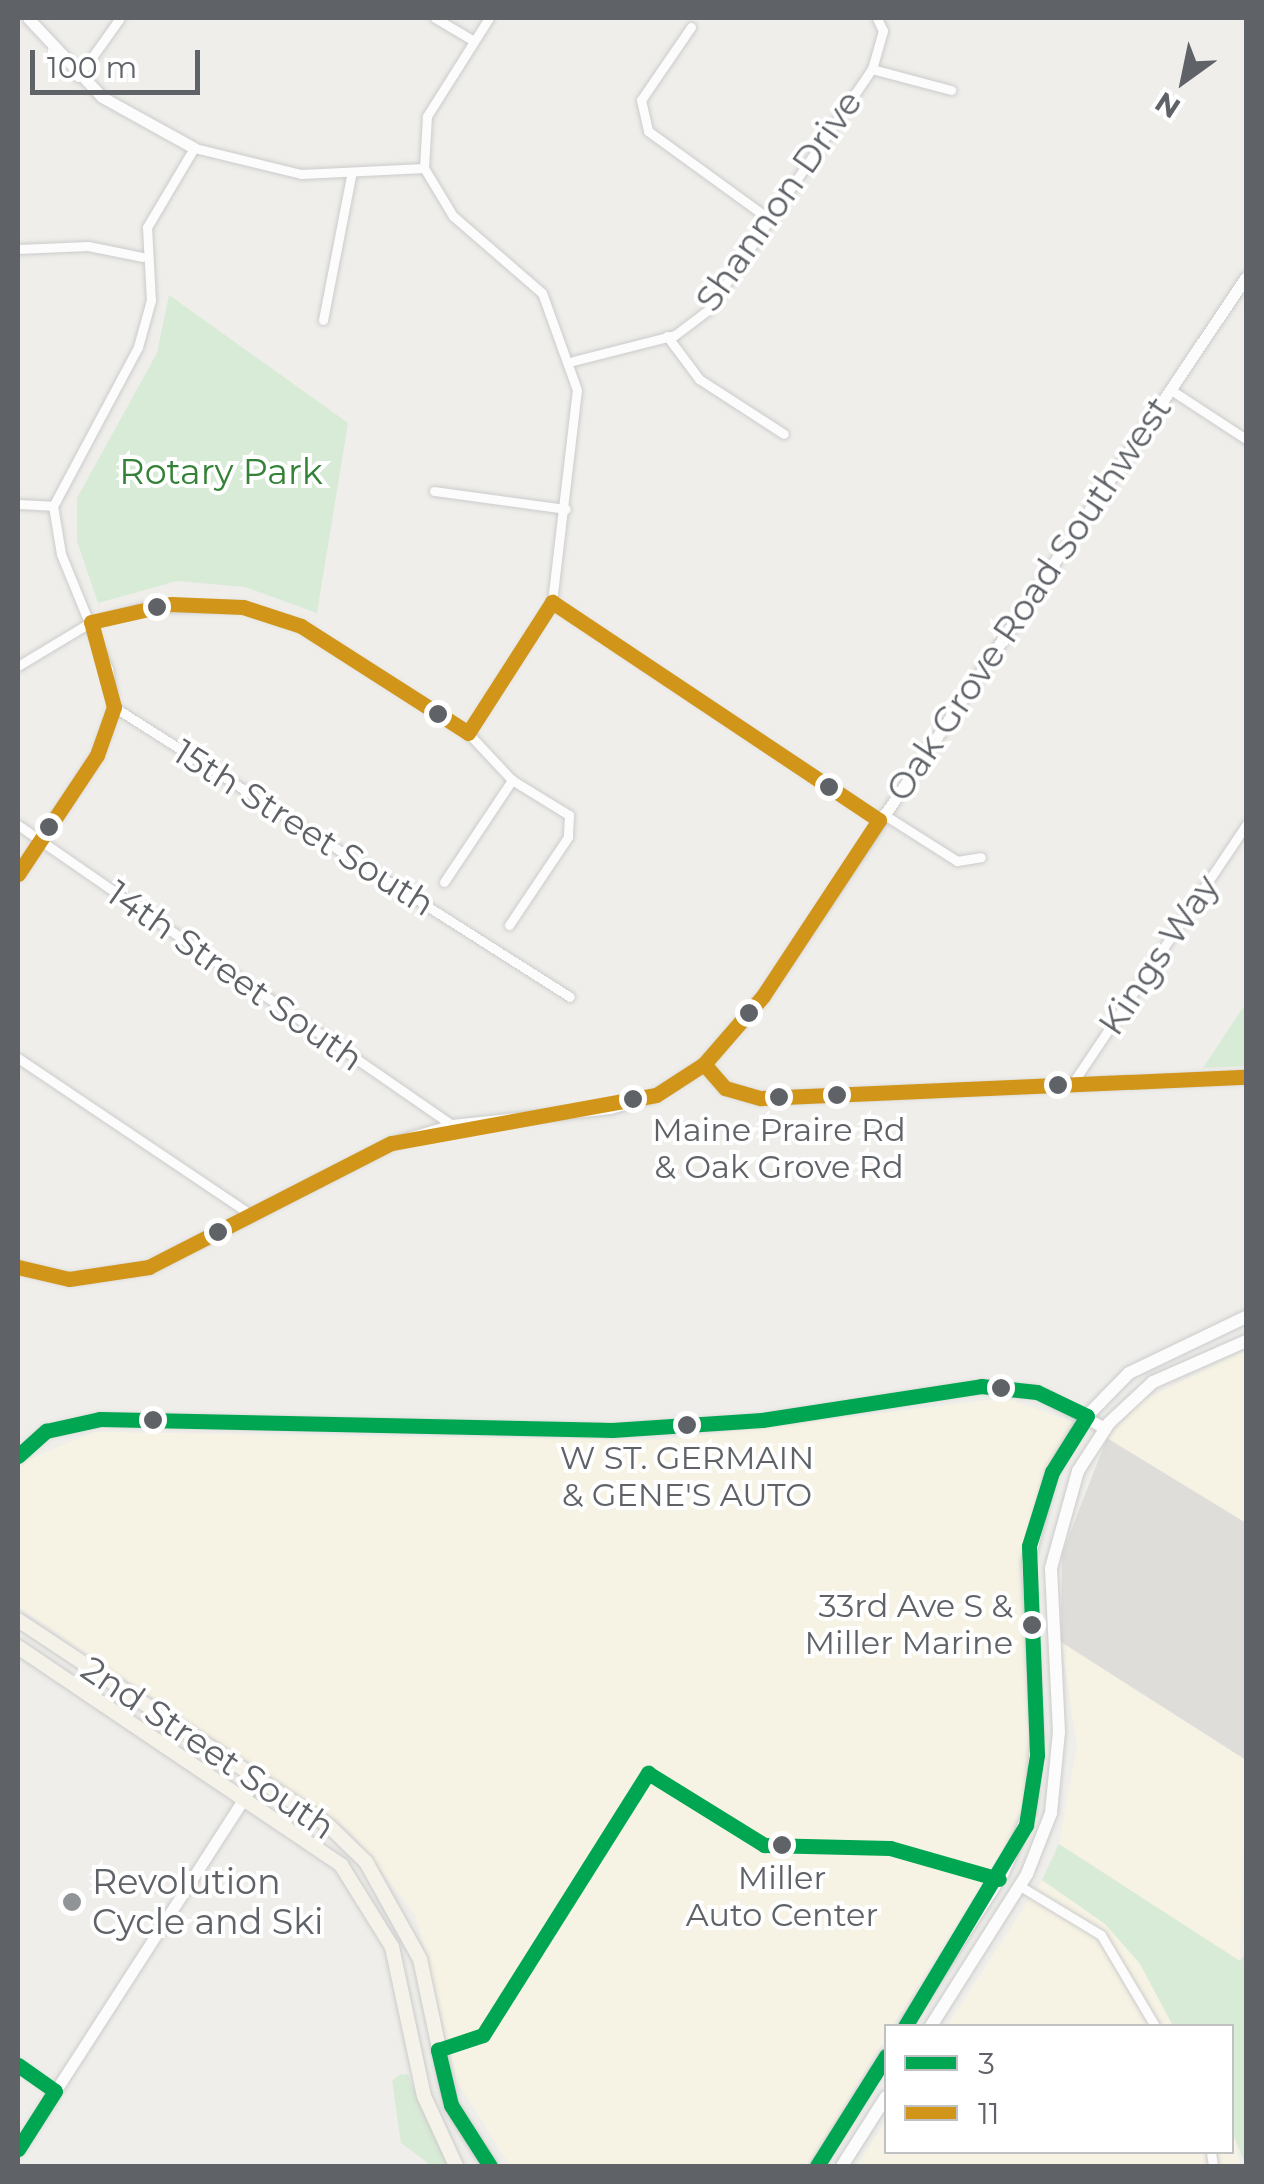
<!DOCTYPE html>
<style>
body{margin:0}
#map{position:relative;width:1264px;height:2184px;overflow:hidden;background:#efeeea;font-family:Montserrat,sans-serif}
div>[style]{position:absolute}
.commercial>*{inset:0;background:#f7f3e4}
.industrial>*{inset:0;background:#dfddda}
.green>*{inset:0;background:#d8ebd6}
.roads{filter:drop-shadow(0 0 2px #cbcccc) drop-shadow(0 0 2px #cbcccc)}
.minor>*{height:9px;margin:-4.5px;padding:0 4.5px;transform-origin:4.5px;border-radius:4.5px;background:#fdfcfc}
.tertiary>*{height:11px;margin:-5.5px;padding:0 5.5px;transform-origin:5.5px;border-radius:5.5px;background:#fdfcfc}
.secondary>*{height:12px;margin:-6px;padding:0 6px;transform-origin:6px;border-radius:6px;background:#fdfcfc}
.primary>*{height:14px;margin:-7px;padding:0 7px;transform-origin:7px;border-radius:7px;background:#f4f2e9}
.bus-1>*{height:15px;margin:-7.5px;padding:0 7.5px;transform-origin:7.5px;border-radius:7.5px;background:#00a651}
.bus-2>*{height:15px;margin:-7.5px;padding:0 7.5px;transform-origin:7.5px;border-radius:7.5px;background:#d1951a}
.dots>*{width:28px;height:28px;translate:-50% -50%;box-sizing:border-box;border:5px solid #fff;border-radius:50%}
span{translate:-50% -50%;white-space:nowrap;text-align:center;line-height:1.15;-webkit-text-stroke:8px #fff;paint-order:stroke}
.bus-label{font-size:32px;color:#5f6368}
.right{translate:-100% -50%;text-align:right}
.street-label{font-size:35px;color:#5f6368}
.park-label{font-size:35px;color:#348238}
.poi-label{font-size:35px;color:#5f6368}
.left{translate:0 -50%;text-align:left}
.frame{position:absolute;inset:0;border:20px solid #5f6368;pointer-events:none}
.legend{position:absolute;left:884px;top:2024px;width:350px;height:130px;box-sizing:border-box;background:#fff;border:2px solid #bfc1c3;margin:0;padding:12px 18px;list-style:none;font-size:30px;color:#5f6368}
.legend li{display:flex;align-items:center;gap:20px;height:50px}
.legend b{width:50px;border:2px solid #bfc1c3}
.north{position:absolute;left:1134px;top:30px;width:100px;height:100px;-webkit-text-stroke:8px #fff;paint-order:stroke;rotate:213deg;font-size:28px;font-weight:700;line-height:40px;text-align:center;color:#5f6368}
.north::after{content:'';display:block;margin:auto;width:35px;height:45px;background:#5f6368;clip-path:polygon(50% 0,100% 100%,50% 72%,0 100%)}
.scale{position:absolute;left:30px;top:50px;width:170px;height:45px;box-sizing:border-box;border:5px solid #5f6368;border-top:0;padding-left:12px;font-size:30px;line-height:35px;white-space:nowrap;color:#5f6368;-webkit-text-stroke:8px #fff;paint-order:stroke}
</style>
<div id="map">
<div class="commercial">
<div style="clip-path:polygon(1246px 1350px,1246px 1523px,1107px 1438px,1142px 1401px)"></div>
<div style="clip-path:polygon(1006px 1398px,1072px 1422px,1021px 1555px,1032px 1766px,1024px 1814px,807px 2166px,510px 2166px,457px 2081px,416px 1916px,349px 1830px,18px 1607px,18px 1464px,94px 1432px,659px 1440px)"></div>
<div style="clip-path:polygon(1061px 1642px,1246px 1760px,1240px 1962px,1059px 1844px,1077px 1746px)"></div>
<div style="clip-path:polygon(1042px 1880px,1085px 1902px,1168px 1991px,1186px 2026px,947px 2026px)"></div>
<div style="clip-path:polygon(886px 2121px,886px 2152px,1232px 2152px,1232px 2122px,1240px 2166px,857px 2166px)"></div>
</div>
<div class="industrial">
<div style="clip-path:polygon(1107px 1438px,1246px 1523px,1246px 1760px,1061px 1642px,1062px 1554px)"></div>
</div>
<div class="green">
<div style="clip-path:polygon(169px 295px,348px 423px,317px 613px,245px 587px,177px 581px,98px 603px,77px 541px,77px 498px,157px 353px)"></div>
<div style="clip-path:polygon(1246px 1003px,1246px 1066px,1203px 1068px)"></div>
<div style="clip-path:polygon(1059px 1844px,1240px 1961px,1246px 1952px,1246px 2166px,1232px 2132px,1232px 2026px,1173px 2026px,1140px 1964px,1105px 1924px,1042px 1880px)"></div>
<div style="clip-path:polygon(401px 2074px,408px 2075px,448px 2166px,432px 2166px,401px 2143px,392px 2081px)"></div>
</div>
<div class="roads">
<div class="minor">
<div style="left:435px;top:18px;width:45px;rotate:30.5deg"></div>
<div style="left:691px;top:27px;width:88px;rotate:124.4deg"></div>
<div style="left:641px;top:100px;width:32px;rotate:77deg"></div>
<div style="left:648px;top:131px;width:150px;rotate:36deg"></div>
<div style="left:872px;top:69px;width:82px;rotate:14.9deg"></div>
<div style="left:78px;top:77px;width:72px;rotate:-54.6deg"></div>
<div style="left:424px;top:168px;width:123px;rotate:177.2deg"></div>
<div style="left:301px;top:174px;width:110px;rotate:-166.3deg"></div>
<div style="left:194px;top:148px;width:92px;rotate:120.7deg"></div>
<div style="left:147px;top:227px;width:73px;rotate:86.9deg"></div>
<div style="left:151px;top:300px;width:49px;rotate:105.5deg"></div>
<div style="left:138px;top:347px;width:180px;rotate:118.1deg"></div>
<div style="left:53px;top:506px;width:49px;rotate:80.5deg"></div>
<div style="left:61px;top:554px;width:124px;rotate:67.8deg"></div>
<div style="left:108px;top:669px;width:38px;rotate:81deg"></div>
<div style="left:114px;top:707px;width:540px;rotate:32.45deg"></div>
<div style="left:424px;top:168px;width:52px;rotate:-86.7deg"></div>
<div style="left:427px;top:116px;width:116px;rotate:-57.7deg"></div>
<div style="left:18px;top:249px;width:70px;rotate:-2.5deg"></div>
<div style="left:88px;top:246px;width:55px;rotate:11.5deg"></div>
<div style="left:323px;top:320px;width:147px;rotate:-79deg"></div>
<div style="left:667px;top:336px;width:54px;rotate:53.3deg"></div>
<div style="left:699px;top:379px;width:101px;rotate:32.9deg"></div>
<div style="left:573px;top:361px;width:105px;rotate:-14.3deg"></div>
<div style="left:675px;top:335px;width:41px;rotate:-37.1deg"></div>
<div style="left:708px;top:310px;width:292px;rotate:-55.8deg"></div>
<div style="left:872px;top:69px;width:40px;rotate:-74deg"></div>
<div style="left:883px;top:31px;width:14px;rotate:-115deg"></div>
<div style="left:1171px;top:390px;width:90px;rotate:33.2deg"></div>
<div style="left:434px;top:491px;width:133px;rotate:7.8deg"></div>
<div style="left:18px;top:504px;width:35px;rotate:3deg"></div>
<div style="left:552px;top:602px;width:393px;rotate:33.7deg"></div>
<div style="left:18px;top:666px;width:85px;rotate:-31.1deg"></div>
<div style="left:91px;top:622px;width:57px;rotate:-15.3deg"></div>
<div style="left:146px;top:607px;width:97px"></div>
<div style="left:243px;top:607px;width:61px;rotate:18.1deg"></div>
<div style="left:301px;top:626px;width:198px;rotate:32.6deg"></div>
<div style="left:468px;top:733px;width:156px;rotate:-57.3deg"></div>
<div style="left:552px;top:602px;width:213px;rotate:-83.3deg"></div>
<div style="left:577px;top:390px;width:103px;rotate:-109.8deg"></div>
<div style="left:542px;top:293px;width:118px;rotate:-139.1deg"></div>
<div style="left:453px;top:216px;width:56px;rotate:-121.1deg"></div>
<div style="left:468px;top:733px;width:64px;rotate:46.9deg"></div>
<div style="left:512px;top:780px;width:67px;rotate:31.6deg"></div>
<div style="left:569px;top:815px;width:22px;rotate:93deg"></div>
<div style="left:568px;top:837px;width:106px;rotate:123.8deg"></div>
<div style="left:883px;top:814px;width:88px;rotate:32.4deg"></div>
<div style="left:957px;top:861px;width:24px;rotate:-9deg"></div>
<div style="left:18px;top:825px;width:528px;rotate:34.65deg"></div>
<div style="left:444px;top:882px;width:123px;rotate:-56.3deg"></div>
<div style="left:18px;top:1058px;width:280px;rotate:33.9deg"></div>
<div style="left:1072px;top:1084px;width:312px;rotate:-56.1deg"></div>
<div style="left:1020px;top:1886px;width:95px;rotate:31.2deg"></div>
<div style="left:1101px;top:1935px;width:106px;rotate:59.3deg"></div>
<div style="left:18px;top:2065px;width:45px;rotate:35.1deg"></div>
<div style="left:1211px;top:2152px;width:14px;rotate:82deg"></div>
</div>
<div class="tertiary">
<div style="left:28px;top:18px;width:108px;rotate:46.9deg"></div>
<div style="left:102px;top:97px;width:105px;rotate:29deg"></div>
<div style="left:18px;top:874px;width:143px;rotate:-56.4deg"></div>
<div style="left:97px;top:755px;width:51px;rotate:-70.5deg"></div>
<div style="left:704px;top:1064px;width:32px;rotate:49deg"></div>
<div style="left:725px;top:1088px;width:37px;rotate:16deg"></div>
<div style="left:761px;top:1098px;width:485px;rotate:-2.5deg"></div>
<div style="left:18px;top:1267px;width:52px;rotate:13.2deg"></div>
<div style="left:69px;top:1279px;width:81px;rotate:-8.5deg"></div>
<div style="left:149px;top:1267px;width:272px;rotate:-27.1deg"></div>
<div style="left:391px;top:1143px;width:64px;rotate:-16.4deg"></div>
<div style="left:452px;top:1125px;width:159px;rotate:-6.1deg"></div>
<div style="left:610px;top:1108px;width:48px;rotate:-15.8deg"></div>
<div style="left:656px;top:1095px;width:57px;rotate:-32.9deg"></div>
<div style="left:704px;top:1064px;width:90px;rotate:-49.1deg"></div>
<div style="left:763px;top:996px;width:866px;rotate:-56.11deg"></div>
<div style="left:18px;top:1456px;width:38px;rotate:-42deg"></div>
<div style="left:46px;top:1431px;width:55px;rotate:-12.5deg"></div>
<div style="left:100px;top:1419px;width:512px;rotate:1.23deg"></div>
<div style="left:612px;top:1430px;width:150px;rotate:-3.8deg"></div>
<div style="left:762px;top:1420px;width:222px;rotate:-8.8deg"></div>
<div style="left:981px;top:1386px;width:56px;rotate:6.1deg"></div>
<div style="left:1037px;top:1392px;width:77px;rotate:27.9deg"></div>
<div style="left:18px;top:2149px;width:441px;rotate:-57.2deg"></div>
</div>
<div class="secondary">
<div style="left:905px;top:2026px;width:182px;rotate:-57.4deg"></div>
<div style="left:1003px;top:1873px;width:68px;rotate:-66.5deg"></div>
<div style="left:1030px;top:1811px;width:74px;rotate:-84.6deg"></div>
<div style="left:1037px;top:1737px;width:175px;rotate:-92.9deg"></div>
<div style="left:1028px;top:1562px;width:93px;rotate:-75.1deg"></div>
<div style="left:1052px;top:1472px;width:62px;rotate:-58.9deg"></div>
<div style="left:1084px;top:1419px;width:64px;rotate:-45.6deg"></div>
<div style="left:1129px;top:1373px;width:130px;rotate:-25.6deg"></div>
<div style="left:931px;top:2026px;width:180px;rotate:-57.7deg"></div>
<div style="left:1027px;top:1874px;width:66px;rotate:-68.5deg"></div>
<div style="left:1051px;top:1813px;width:81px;rotate:-84.4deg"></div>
<div style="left:1059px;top:1732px;width:164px;rotate:-92.8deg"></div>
<div style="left:1051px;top:1568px;width:101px;rotate:-74.4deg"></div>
<div style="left:1078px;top:1471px;width:57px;rotate:-57.1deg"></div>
<div style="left:1109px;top:1423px;width:60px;rotate:-43deg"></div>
<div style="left:1153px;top:1382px;width:102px;rotate:-23.8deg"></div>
<div style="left:817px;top:2166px;width:130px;rotate:-57.9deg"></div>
<div style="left:842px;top:2166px;width:82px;rotate:-57.5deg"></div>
</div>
<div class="primary">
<div style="left:18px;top:1620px;width:372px;rotate:33.5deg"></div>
<div style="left:328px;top:1825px;width:53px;rotate:44.2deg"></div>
<div style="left:366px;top:1862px;width:111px;rotate:60.9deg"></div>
<div style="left:420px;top:1959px;width:149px;rotate:78deg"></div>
<div style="left:451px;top:2105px;width:72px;rotate:57.4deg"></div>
<div style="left:18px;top:1647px;width:390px;rotate:34deg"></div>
<div style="left:341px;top:1865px;width:97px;rotate:58.1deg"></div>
<div style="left:392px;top:1947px;width:152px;rotate:77.9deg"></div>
<div style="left:424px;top:2096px;width:77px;rotate:65.4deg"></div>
</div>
</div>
<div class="bus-1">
<div style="left:18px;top:1456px;width:38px;rotate:-42deg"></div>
<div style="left:46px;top:1431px;width:55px;rotate:-12.5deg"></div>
<div style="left:100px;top:1419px;width:512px;rotate:1.23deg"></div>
<div style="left:612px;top:1430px;width:150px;rotate:-3.8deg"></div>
<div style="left:762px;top:1420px;width:222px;rotate:-8.8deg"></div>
<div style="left:981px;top:1386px;width:56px;rotate:6.1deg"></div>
<div style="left:1037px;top:1392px;width:55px;rotate:25.6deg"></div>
<div style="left:1087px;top:1416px;width:66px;rotate:122deg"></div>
<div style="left:1052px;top:1472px;width:77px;rotate:107.3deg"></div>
<div style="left:1029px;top:1546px;width:209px;rotate:87.8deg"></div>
<div style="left:1037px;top:1755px;width:71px;rotate:98.9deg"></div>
<div style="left:1026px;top:1825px;width:235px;rotate:121deg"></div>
<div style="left:18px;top:2065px;width:45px;rotate:35.1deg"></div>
<div style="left:55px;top:2091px;width:69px;rotate:122.5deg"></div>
<div style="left:490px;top:2166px;width:72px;rotate:-122.6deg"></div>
<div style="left:451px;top:2105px;width:57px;rotate:-103.3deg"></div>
<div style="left:438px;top:2050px;width:47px;rotate:-18.4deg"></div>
<div style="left:483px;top:2035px;width:310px;rotate:-57.8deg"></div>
<div style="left:648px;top:1773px;width:137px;rotate:31.8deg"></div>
<div style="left:764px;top:1845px;width:126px;rotate:1.4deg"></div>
<div style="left:890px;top:1848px;width:113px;rotate:15.9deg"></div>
<div style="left:817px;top:2166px;width:130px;rotate:-57.9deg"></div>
</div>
<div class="bus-2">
<div style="left:18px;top:874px;width:143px;rotate:-56.4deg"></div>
<div style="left:97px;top:755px;width:51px;rotate:-70.5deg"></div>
<div style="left:114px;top:707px;width:88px;rotate:-105.1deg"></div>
<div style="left:91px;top:622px;width:82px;rotate:-12.7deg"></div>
<div style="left:171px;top:604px;width:72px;rotate:2.4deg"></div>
<div style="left:243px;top:607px;width:61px;rotate:18.1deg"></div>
<div style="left:301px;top:626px;width:198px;rotate:32.6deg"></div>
<div style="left:468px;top:733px;width:156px;rotate:-57.3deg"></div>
<div style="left:552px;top:602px;width:393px;rotate:33.7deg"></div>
<div style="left:879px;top:820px;width:211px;rotate:123.4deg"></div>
<div style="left:763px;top:996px;width:90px;rotate:130.9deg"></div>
<div style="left:704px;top:1064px;width:57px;rotate:147.1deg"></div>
<div style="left:656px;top:1095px;width:269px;rotate:169.7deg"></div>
<div style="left:391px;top:1143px;width:272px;rotate:152.9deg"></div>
<div style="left:149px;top:1267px;width:81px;rotate:171.5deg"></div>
<div style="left:69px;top:1279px;width:52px;rotate:-166.8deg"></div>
<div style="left:704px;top:1064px;width:32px;rotate:49deg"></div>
<div style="left:725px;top:1088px;width:37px;rotate:16deg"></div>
<div style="left:761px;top:1098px;width:485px;rotate:-2.5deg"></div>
</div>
<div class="dots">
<div style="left:157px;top:607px;background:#5f6368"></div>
<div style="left:438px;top:714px;background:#5f6368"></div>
<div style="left:829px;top:787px;background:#5f6368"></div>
<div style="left:49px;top:827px;background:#5f6368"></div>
<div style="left:749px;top:1013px;background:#5f6368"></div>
<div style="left:1058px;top:1085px;background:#5f6368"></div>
<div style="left:837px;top:1095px;background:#5f6368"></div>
<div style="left:779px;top:1097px;background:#5f6368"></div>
<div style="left:633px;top:1099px;background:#5f6368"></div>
<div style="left:218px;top:1232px;background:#5f6368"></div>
<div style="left:1001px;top:1388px;background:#5f6368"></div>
<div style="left:153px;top:1420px;background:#5f6368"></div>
<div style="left:687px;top:1425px;background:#5f6368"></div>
<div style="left:1032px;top:1625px;background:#5f6368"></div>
<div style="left:782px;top:1845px;background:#5f6368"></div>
<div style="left:72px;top:1902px;background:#919496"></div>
</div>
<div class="bus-label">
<span style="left:779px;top:1149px">Maine Praire Rd<br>&amp; Oak Grove Rd</span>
<span style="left:687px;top:1477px">W ST. GERMAIN<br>&amp; GENE'S AUTO</span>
<span class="right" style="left:1013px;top:1625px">33rd Ave S &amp;<br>Miller Marine</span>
<span style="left:782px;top:1897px">Miller<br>Auto Center</span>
</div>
<div class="street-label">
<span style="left:779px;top:201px;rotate:-55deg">Shannon Drive</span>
<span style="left:1029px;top:599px;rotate:-56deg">Oak Grove Road Southwest</span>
<span style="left:304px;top:828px;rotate:32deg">15th Street South</span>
<span style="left:1159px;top:955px;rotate:-56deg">Kings Way</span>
<span style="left:235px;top:976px;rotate:35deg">14th Street South</span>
<span style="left:208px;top:1748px;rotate:34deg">2nd Street South</span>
</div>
<div class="park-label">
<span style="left:221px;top:472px">Rotary Park</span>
</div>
<div class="poi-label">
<span class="left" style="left:92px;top:1902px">Revolution<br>Cycle and Ski</span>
</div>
<div class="frame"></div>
<ul class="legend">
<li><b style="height:12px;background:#00a651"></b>3</li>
<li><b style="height:12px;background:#d1951a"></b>11</li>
</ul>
<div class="north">N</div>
<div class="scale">100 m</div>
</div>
